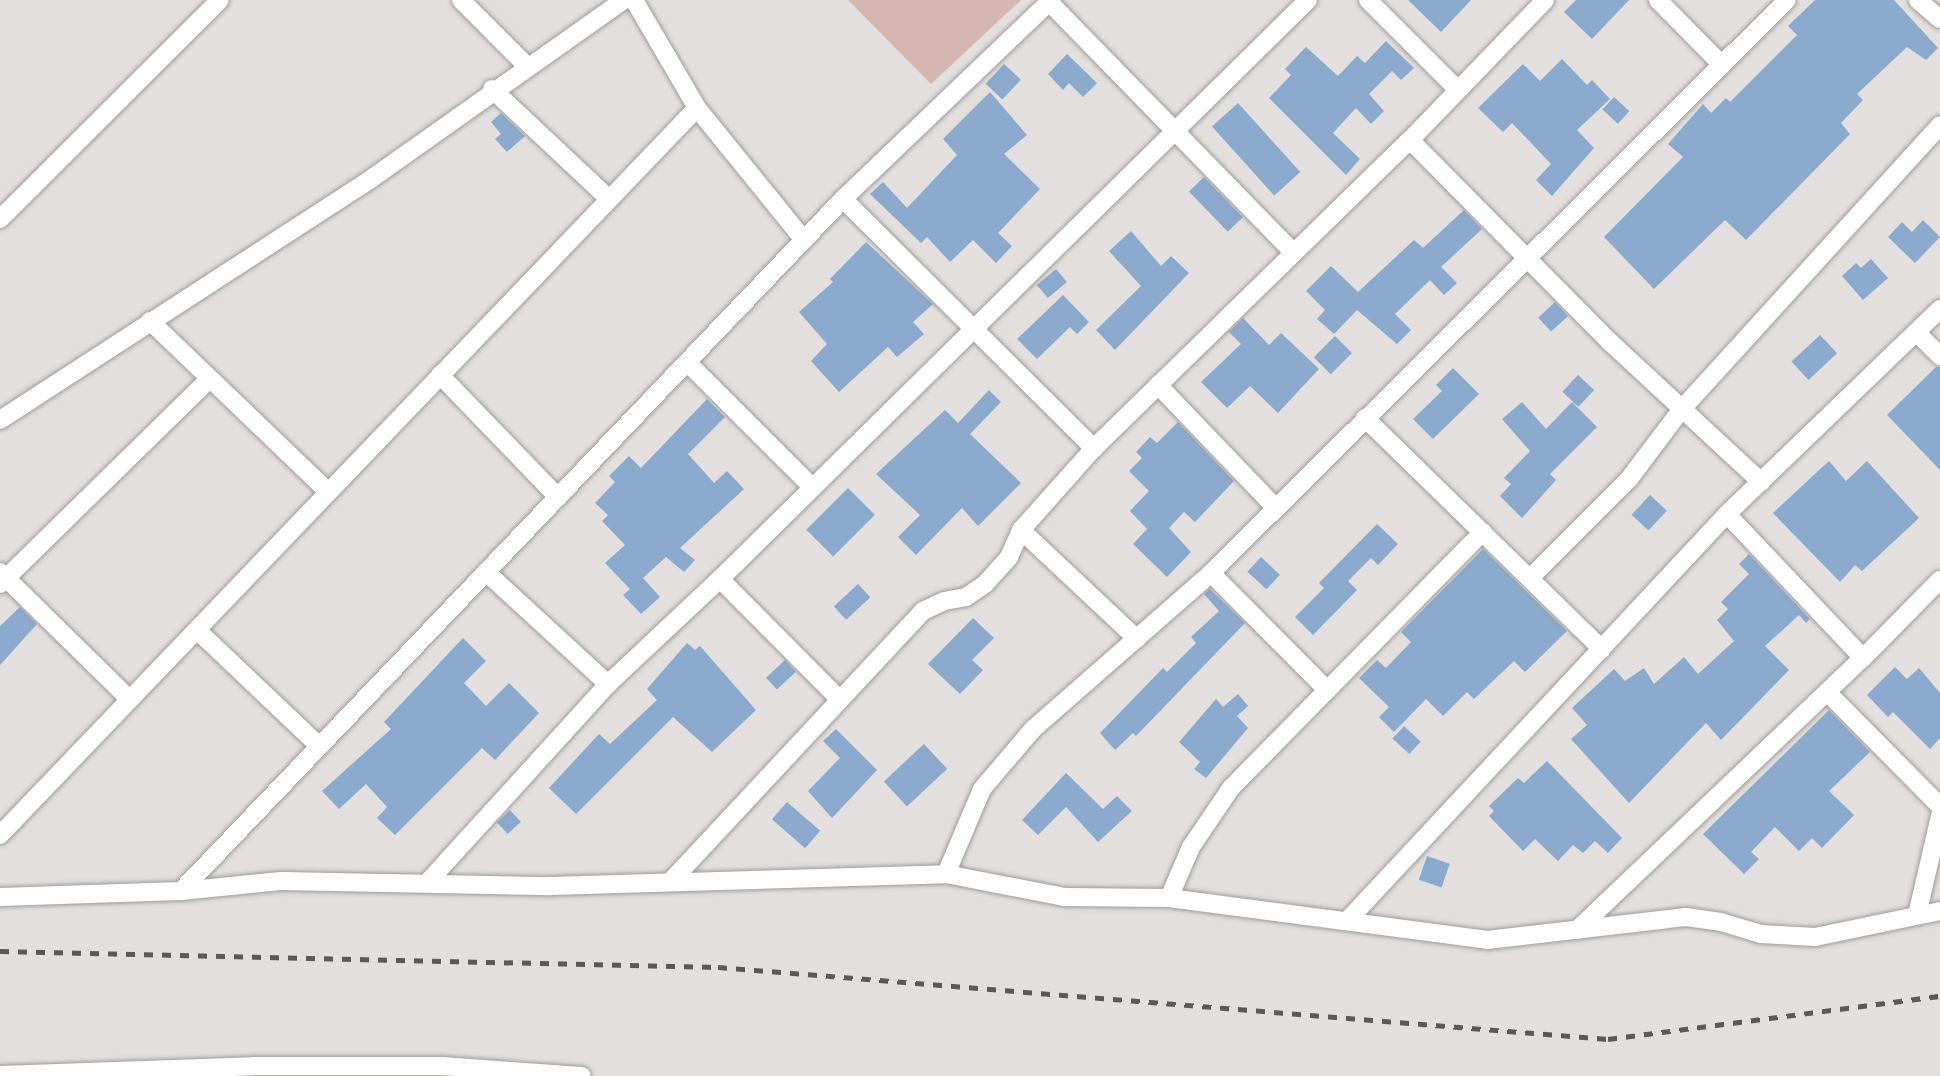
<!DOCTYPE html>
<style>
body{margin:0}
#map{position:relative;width:1940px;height:1076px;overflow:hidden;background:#e3dfde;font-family:Lato,sans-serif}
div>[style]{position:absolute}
.green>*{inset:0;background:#d6b6b1}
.building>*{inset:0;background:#8aa9cd;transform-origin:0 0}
.roads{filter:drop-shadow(0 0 2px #9e9b9a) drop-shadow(0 0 2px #9e9b9a)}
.minor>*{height:18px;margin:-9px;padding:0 9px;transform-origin:9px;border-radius:9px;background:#fff}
.rail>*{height:5px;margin-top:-2.5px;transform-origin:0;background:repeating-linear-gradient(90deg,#5a5858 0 9px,transparent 0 18px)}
span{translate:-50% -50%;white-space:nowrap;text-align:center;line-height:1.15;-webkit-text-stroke:5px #fff;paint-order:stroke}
</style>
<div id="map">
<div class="green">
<div style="clip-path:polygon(848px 0,1021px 0,931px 84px)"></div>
</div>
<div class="building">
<div style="clip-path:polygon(1408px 0,1471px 0,1441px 32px)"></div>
<div style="clip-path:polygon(1576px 0,1629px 0,1592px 39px,1564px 12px)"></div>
<div style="clip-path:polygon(1815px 0,1894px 0,1938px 48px,1926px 60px,1907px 47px,1857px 94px,1863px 100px,1841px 123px,1850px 134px,1746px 240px,1725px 220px,1654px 289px,1604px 237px,1683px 157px,1668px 144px,1703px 104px,1711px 113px,1726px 98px,1730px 102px,1797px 35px,1788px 26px)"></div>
<div style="clip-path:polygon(1386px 41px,1414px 68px,1401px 80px,1392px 71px,1369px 94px,1384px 111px,1371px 124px,1356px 108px,1333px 133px,1360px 159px,1346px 175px,1269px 98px,1291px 75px,1285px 69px,1306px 47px,1338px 76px,1357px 56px,1365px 63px)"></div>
<div style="clip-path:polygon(1067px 54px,1097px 83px,1083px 97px,1069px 83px,1063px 90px,1048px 74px)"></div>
<div style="clip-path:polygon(1562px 59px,1587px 85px,1592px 80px,1610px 99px,1577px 130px,1594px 148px,1552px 196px,1536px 180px,1551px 164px,1512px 123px,1503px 132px,1478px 108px,1523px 64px,1540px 81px)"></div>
<div style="left:1004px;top:64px;width:23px;height:27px;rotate:43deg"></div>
<div style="clip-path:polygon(990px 92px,1027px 135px,1004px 154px,1040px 189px,998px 233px,1012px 246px,996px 263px,973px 240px,950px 262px,927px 237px,921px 243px,870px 194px,883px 182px,907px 208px,957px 155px,943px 139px)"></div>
<div style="left:1614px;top:97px;width:21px;height:17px;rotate:43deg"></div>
<div style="left:1238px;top:103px;width:93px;height:35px;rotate:48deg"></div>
<div style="clip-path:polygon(501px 113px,525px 136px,507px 152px,495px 139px,501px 134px,491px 122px)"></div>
<div style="left:1204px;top:177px;width:56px;height:21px;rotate:46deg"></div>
<div style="clip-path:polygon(1464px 210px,1482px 229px,1441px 267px,1457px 283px,1444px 295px,1430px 280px,1395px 314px,1411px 330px,1397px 344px,1357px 310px,1334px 334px,1317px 319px,1325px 310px,1306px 291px,1331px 266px,1358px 292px,1414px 240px,1423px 248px)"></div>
<div style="clip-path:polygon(1923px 220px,1940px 237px,1915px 263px,1888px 237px,1902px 222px,1912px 232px)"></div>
<div style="clip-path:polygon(1131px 231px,1161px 266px,1171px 256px,1189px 273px,1115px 350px,1096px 330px,1141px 286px,1109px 251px)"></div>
<div style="clip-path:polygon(866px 242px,933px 304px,913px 322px,924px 334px,897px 357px,888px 347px,839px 392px,811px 361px,827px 344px,799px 312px,833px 282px,830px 279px)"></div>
<div style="clip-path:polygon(1871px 259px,1888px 278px,1863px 300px,1842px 276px,1856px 263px,1861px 268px)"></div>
<div style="left:1056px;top:269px;width:17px;height:25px;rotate:50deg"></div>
<div style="clip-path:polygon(1063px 295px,1089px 322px,1077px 334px,1070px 327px,1037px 359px,1017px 339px)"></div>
<div style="left:1555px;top:302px;width:19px;height:23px;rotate:47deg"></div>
<div style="clip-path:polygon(1243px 318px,1269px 345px,1281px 333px,1319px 369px,1278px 413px,1250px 386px,1227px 408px,1201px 382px,1241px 344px,1229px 332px)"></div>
<div style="left:1820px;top:335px;width:25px;height:39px;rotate:47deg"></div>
<div style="left:1335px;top:336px;width:24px;height:30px;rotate:45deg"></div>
<div style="clip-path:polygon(1936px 367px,1940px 367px,1940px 470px,1887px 415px)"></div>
<div style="clip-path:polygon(1453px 368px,1479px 394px,1433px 439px,1413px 419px,1442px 391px,1436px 385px)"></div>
<div style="left:1578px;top:375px;width:22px;height:23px;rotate:43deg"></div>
<div style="clip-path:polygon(989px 390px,1001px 402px,970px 434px,1021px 483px,978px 526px,962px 508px,916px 555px,898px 537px,920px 515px,876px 474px,945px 410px,958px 423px)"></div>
<div style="clip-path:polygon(707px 399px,725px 417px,688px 454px,714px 483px,727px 471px,744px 489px,680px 548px,695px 560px,684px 572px,666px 557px,643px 578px,660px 597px,641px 614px,623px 595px,630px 589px,605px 563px,625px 545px,602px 521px,608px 515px,595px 503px,615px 482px,609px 476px,629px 456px,641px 468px)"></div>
<div style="clip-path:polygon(1522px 402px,1546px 429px,1572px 402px,1597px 427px,1550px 474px,1556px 480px,1522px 518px,1500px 496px,1511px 484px,1504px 478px,1530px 451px,1502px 419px)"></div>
<div style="clip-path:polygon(1178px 422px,1234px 481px,1195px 522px,1184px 512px,1169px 528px,1191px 552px,1167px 577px,1133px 544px,1147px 529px,1130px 511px,1149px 491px,1129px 471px,1142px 458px,1136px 452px,1150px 437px,1157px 443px)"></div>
<div style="clip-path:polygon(1829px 461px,1846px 481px,1867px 461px,1919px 518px,1862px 571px,1855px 565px,1840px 582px,1773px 513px)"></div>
<div style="left:848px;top:488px;width:38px;height:59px;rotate:45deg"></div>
<div style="left:1650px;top:495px;width:23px;height:27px;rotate:43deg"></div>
<div style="clip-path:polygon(1377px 524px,1398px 544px,1378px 565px,1371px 558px,1348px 581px,1357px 590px,1313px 635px,1295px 617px,1324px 588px,1319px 583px)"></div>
<div style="clip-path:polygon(1483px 549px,1567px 631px,1525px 672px,1514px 661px,1474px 699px,1467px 692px,1443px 716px,1426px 699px,1394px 732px,1379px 717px,1389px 707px,1359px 678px,1377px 660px,1386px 668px,1411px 642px,1401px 632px)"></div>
<div style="clip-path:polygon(1749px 554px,1810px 619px,1806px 623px,1799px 615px,1765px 646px,1789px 670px,1721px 740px,1706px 723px,1629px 803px,1571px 739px,1587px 725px,1572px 708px,1614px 669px,1625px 681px,1644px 668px,1654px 684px,1684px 657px,1698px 674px,1734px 641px,1717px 620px,1728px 609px,1721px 602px,1749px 574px,1739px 564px)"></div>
<div style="left:1261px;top:557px;width:26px;height:20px;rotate:43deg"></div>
<div style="left:858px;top:584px;width:18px;height:33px;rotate:47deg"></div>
<div style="clip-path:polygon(1210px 589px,1245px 623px,1136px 736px,1133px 733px,1115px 750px,1100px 733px,1163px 668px,1167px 672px,1196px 643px,1191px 637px,1219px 611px,1204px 594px)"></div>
<div style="clip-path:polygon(20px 607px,37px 624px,0 665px,0 626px)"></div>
<div style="clip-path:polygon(973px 618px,994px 638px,972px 660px,983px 670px,960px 694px,928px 664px)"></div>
<div style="clip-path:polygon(463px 638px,486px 661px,464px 683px,486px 706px,509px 683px,539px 713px,495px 760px,482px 748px,395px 835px,377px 818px,387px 807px,366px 784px,339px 809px,322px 791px,391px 729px,384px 722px)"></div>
<div style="clip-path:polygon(687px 643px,695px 650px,700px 646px,756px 710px,712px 752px,673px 717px,576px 814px,549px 788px,599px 734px,610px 744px,657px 700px,647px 689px)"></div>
<div style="left:785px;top:660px;width:16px;height:26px;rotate:47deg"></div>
<div style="clip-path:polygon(1895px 667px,1907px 679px,1919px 668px,1940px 693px,1940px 738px,1930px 749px,1893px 712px,1888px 717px,1867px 695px)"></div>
<div style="clip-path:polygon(1238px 694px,1248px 706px,1237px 716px,1248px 728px,1206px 778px,1194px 769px,1200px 762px,1179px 742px,1216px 699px,1223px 707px)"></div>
<div style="clip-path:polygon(1829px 710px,1870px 752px,1829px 791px,1854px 815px,1822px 848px,1812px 838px,1799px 851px,1775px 827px,1751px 852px,1759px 859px,1744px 874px,1703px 834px)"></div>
<div style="left:1404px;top:726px;width:23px;height:17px;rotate:43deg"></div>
<div style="clip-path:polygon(836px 729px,877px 770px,832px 818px,808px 791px,840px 758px,823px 741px)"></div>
<div style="left:924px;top:744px;width:34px;height:55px;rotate:47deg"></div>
<div style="clip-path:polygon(1547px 761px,1622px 838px,1608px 853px,1595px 841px,1583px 853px,1573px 845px,1558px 861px,1535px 839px,1523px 851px,1489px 816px,1494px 811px,1489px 806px,1518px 778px,1524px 783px)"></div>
<div style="clip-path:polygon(1066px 773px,1103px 809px,1117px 796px,1132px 811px,1098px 842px,1066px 807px,1038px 835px,1022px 820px)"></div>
<div style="left:787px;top:802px;width:44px;height:23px;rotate:41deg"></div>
<div style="left:510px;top:810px;width:16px;height:18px;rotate:47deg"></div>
<div style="left:1427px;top:856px;width:24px;height:25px;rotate:19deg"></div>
</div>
<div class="roads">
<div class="minor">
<div style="left:461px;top:0;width:95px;rotate:45deg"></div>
<div style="left:634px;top:0;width:125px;rotate:59.7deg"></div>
<div style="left:697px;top:108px;width:170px;rotate:51deg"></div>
<div style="left:1368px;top:0;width:127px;rotate:45deg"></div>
<div style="left:1658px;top:0;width:91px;rotate:45.4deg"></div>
<div style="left:1918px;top:0;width:29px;rotate:41deg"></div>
<div style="left:1049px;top:2px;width:348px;rotate:45.7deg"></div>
<div style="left:492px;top:89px;width:161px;rotate:43.2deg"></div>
<div style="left:1410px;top:140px;width:284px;rotate:45.3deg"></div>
<div style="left:1610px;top:342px;width:206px;rotate:42.8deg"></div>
<div style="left:843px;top:199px;width:354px;rotate:44.8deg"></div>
<div style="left:0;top:219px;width:310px;rotate:-44.9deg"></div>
<div style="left:150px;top:321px;width:245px;rotate:43.8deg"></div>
<div style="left:1917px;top:333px;width:33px;rotate:45deg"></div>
<div style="left:689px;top:364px;width:174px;rotate:45deg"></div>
<div style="left:440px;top:375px;width:170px;rotate:46deg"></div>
<div style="left:1158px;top:385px;width:170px;rotate:46.2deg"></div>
<div style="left:1365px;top:418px;width:331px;rotate:44.3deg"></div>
<div style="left:0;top:420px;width:442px;rotate:-33deg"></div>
<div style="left:371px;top:179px;width:310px;rotate:-35.3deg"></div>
<div style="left:1021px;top:530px;width:159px;rotate:43.2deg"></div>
<div style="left:0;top:572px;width:180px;rotate:44.5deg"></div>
<div style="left:486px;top:572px;width:166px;rotate:42.6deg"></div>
<div style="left:1211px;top:573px;width:163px;rotate:45.2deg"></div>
<div style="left:1530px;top:578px;width:140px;rotate:-45deg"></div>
<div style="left:1629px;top:479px;width:86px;rotate:-53deg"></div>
<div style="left:1681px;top:410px;width:385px;rotate:-47.7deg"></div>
<div style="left:720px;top:579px;width:170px;rotate:45.2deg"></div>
<div style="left:0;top:584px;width:293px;rotate:-44.4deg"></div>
<div style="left:198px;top:631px;width:167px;rotate:43.5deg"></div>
<div style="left:1863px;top:658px;width:110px;rotate:-45.4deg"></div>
<div style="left:1827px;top:692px;width:161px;rotate:45.3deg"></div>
<div style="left:0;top:835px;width:1007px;rotate:-46.21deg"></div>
<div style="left:946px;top:874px;width:92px;rotate:-67deg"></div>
<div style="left:982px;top:789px;width:79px;rotate:-49.6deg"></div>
<div style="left:1033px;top:729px;width:237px;rotate:-41.2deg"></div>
<div style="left:1211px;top:573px;width:812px;rotate:-44.85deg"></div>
<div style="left:673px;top:879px;width:367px;rotate:-47deg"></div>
<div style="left:923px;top:611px;width:23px;rotate:-25deg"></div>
<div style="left:944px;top:601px;width:22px;rotate:-10deg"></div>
<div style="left:966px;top:597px;width:23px;rotate:-34deg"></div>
<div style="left:985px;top:584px;width:36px;rotate:-48deg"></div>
<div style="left:1009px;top:557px;width:30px;rotate:-66deg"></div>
<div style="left:1021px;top:530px;width:110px;rotate:-48.3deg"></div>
<div style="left:1094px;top:448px;width:441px;rotate:-44.3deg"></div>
<div style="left:1410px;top:140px;width:194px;rotate:-46deg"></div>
<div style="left:427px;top:883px;width:269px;rotate:-47.7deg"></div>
<div style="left:608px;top:684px;width:154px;rotate:-43.2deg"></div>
<div style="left:720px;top:579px;width:825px;rotate:-44.56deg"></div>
<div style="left:181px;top:891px;width:958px;rotate:-46.27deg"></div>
<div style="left:843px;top:199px;width:288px;rotate:-43.7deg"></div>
<div style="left:0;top:897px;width:181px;rotate:-1.9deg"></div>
<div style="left:181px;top:891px;width:100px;rotate:-5.7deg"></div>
<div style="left:281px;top:881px;width:270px;rotate:1.1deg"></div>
<div style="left:551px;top:886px;width:395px;rotate:-1.7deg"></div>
<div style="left:946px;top:874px;width:120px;rotate:11deg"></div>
<div style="left:1064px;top:897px;width:105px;rotate:0.5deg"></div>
<div style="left:1169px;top:898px;width:321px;rotate:7.5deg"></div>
<div style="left:1487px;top:940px;width:200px;rotate:-6.6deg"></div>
<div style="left:1686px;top:917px;width:35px;rotate:8deg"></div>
<div style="left:1721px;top:922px;width:42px;rotate:16.7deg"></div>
<div style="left:1761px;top:934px;width:54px;rotate:3.2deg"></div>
<div style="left:1815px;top:937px;width:128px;rotate:-11.7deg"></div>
<div style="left:1169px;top:898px;width:56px;rotate:-66.7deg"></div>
<div style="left:1191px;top:847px;width:71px;rotate:-55.9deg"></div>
<div style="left:1231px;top:788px;width:359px;rotate:-45.5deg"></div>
<div style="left:1917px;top:915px;width:102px;rotate:-76.9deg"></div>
<div style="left:1348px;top:920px;width:555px;rotate:-46.97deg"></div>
<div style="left:1727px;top:514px;width:296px;rotate:-43.9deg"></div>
<div style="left:1577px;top:930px;width:395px;rotate:-43.6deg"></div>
<div style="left:1863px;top:658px;width:198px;rotate:-133.4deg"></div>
<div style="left:0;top:1075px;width:253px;rotate:-2deg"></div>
<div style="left:253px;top:1066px;width:189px"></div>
<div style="left:442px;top:1066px;width:140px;rotate:4.1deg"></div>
</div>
</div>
<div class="rail">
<div style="left:0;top:951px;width:718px;rotate:1.28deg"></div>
<div style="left:718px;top:967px;width:893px;rotate:4.63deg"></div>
<div style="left:1608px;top:1039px;width:335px;rotate:-7.4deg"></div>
</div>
</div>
